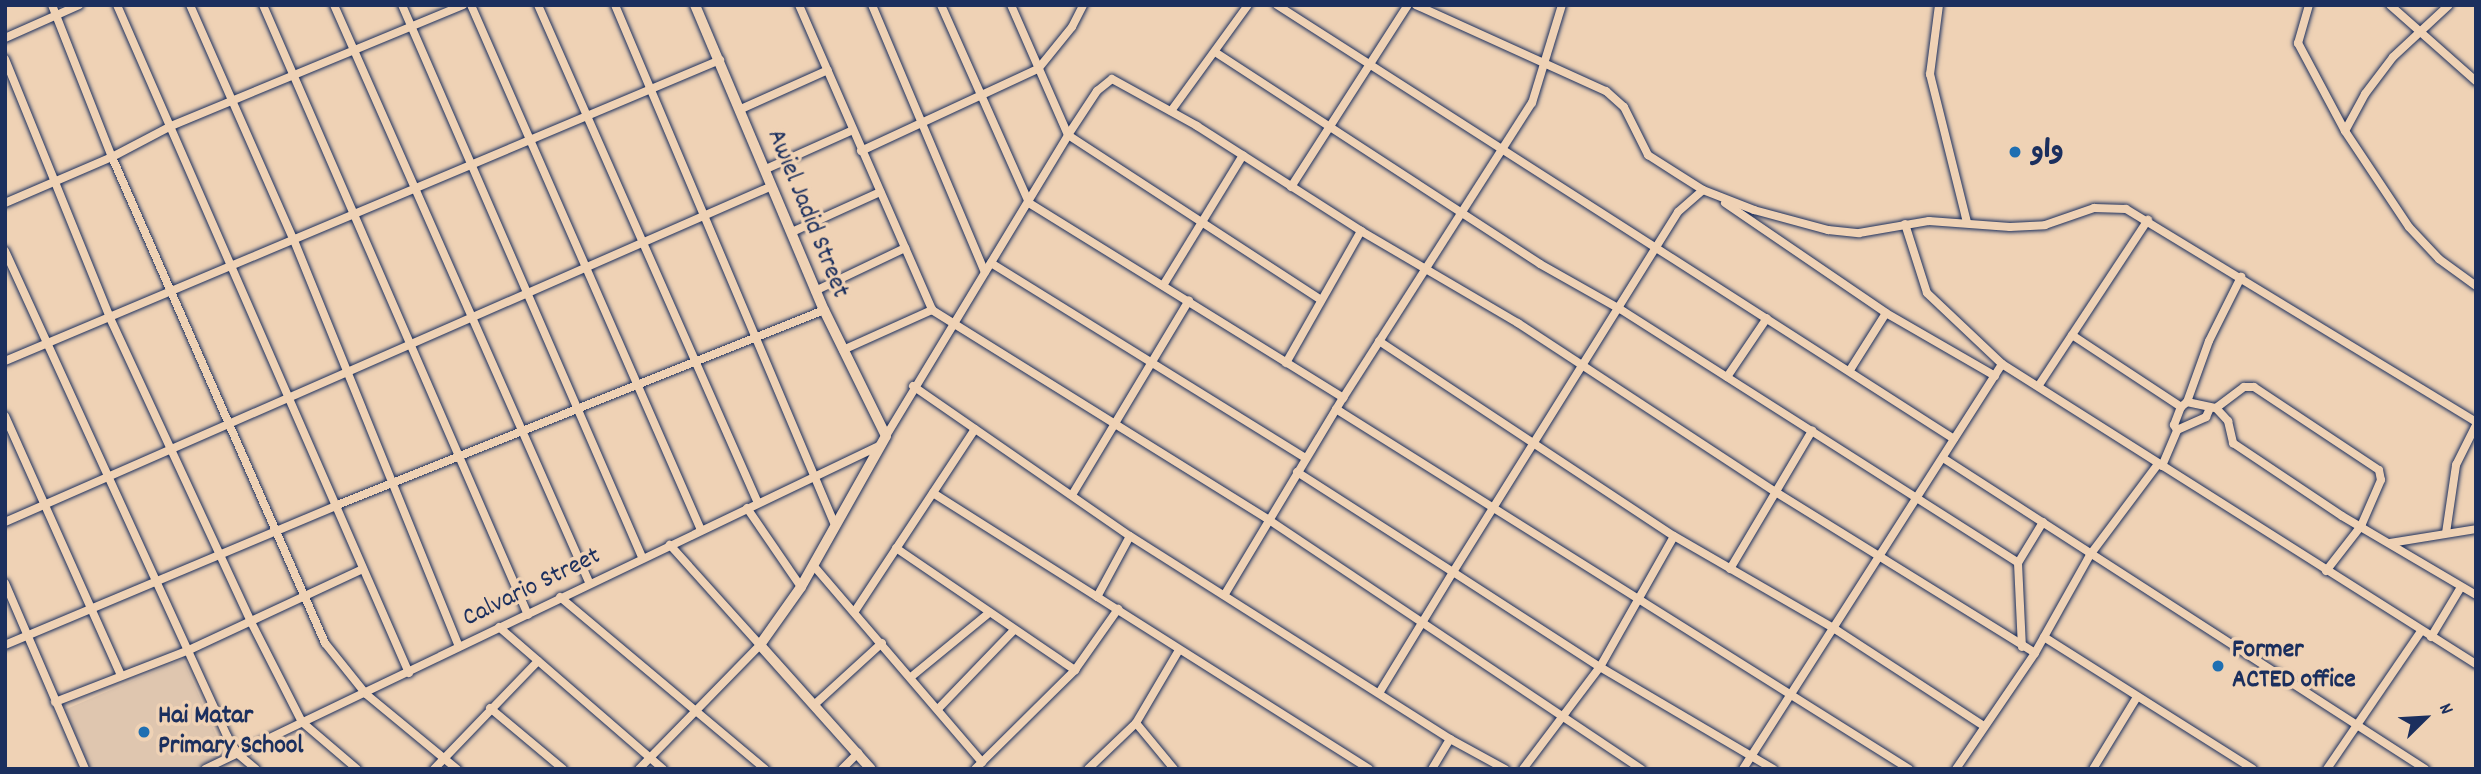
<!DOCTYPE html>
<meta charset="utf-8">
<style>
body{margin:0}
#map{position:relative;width:2481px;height:774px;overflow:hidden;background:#efd2b5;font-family:Dekko,"Playpen Sans Arabic",sans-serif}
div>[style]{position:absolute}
.built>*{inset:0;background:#dfc6af}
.roads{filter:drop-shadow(0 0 2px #1b2f5e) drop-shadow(0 0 2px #1b2f5e)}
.minor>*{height:8px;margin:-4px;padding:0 4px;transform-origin:4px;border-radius:4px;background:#efd2b5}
.tertiary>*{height:10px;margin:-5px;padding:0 5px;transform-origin:5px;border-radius:5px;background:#efd2b5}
.dots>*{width:19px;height:19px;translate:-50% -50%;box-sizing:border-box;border:4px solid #efd2b5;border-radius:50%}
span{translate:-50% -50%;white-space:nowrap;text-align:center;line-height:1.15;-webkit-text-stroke:7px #efd2b5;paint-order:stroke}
.poi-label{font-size:26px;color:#1b2f5e;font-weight:700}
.left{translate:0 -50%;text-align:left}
.street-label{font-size:26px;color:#1b2f5e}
.frame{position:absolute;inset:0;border:7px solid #1b2f5e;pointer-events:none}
.north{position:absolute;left:2390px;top:683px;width:70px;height:70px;-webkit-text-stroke:5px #efd2b5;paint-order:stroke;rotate:66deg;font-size:19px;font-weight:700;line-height:28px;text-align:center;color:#1b2f5e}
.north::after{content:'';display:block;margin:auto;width:24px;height:32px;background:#1b2f5e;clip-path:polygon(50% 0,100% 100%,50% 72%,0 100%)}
</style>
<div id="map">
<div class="built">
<div style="clip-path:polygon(183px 659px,225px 755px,192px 769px,90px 769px,64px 710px)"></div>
</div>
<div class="roads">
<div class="minor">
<div style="left:52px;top:5px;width:163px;rotate:68.5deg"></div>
<div style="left:112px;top:157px;width:531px;rotate:66.33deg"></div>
<div style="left:325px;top:643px;width:65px;rotate:51.2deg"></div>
<div style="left:366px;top:694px;width:118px;rotate:39.5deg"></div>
<div style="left:117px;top:5px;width:729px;rotate:66.39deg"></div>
<div style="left:190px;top:5px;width:255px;rotate:66.2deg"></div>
<div style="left:293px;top:238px;width:441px;rotate:67.9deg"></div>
<div style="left:263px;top:5px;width:665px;rotate:66.52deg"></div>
<div style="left:334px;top:5px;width:631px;rotate:66.16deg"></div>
<div style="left:402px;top:5px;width:602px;rotate:66.5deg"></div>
<div style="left:471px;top:5px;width:573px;rotate:66.34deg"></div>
<div style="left:538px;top:5px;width:544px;rotate:66.17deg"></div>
<div style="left:615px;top:5px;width:565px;rotate:67.07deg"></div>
<div style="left:799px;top:5px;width:333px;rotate:66.4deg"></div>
<div style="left:932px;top:310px;width:397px;rotate:31.9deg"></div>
<div style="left:1269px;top:520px;width:448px;rotate:33.8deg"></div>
<div style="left:872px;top:5px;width:290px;rotate:67.1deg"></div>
<div style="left:941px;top:5px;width:217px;rotate:66deg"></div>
<div style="left:1029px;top:203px;width:370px;rotate:31.8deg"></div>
<div style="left:1011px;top:5px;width:142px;rotate:66.3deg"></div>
<div style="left:1068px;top:135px;width:302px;rotate:33.1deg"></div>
<div style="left:1277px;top:5px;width:804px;rotate:32.66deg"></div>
<div style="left:1416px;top:5px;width:209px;rotate:24.4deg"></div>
<div style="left:1606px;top:91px;width:24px;rotate:42deg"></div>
<div style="left:1624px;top:107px;width:54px;rotate:63.4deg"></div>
<div style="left:1648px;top:155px;width:65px;rotate:32.5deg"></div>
<div style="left:1703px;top:190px;width:55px;rotate:21.4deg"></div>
<div style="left:1754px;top:210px;width:77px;rotate:15.1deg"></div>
<div style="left:1828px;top:230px;width:31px;rotate:6deg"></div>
<div style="left:1859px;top:233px;width:71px;rotate:-9.7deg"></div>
<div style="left:1929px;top:221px;width:81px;rotate:4.2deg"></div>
<div style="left:2010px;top:227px;width:35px;rotate:-3deg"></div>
<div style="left:2045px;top:225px;width:52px;rotate:-19.1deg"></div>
<div style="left:2094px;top:208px;width:32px;rotate:2deg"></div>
<div style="left:2126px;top:209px;width:410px;rotate:31.3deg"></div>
<div style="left:1939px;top:5px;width:70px;rotate:97.4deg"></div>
<div style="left:1930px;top:74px;width:153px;rotate:76deg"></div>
<div style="left:2309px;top:5px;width:40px;rotate:106deg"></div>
<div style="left:2298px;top:43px;width:100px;rotate:61.9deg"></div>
<div style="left:2345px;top:131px;width:115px;rotate:56.3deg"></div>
<div style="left:2409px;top:227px;width:44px;rotate:46.8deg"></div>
<div style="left:2439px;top:259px;width:46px;rotate:36.1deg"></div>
<div style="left:2390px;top:5px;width:115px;rotate:41.5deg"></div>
<div style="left:5px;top:38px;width:81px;rotate:-24deg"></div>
<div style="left:1215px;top:52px;width:388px;rotate:33.1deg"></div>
<div style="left:1540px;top:264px;width:92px;rotate:29.4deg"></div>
<div style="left:1620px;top:309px;width:472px;rotate:32.5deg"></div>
<div style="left:2018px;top:563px;width:48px;rotate:-58.6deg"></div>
<div style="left:5px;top:59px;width:279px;rotate:67.9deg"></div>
<div style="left:110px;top:318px;width:333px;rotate:65.1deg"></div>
<div style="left:250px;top:620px;width:114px;rotate:63deg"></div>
<div style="left:302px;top:722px;width:72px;rotate:40.5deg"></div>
<div style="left:741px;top:109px;width:95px;rotate:-24.1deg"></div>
<div style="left:1171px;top:111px;width:131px;rotate:-54deg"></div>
<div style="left:2345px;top:131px;width:42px;rotate:-61.6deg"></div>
<div style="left:2365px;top:94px;width:46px;rotate:-52.9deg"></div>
<div style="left:2393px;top:57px;width:76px;rotate:-42.9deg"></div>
<div style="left:861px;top:151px;width:195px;rotate:-24.9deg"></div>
<div style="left:1038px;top:69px;width:54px;rotate:-51deg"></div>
<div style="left:1072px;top:27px;width:25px;rotate:-63deg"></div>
<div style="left:766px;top:169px;width:95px;rotate:-24.1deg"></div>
<div style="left:1291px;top:187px;width:216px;rotate:-57.3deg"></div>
<div style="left:1703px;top:190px;width:33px;rotate:139deg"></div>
<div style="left:1678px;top:212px;width:425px;rotate:122deg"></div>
<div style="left:1453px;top:572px;width:175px;rotate:32.9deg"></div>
<div style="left:1600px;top:667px;width:201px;rotate:30.5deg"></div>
<div style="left:5px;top:203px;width:116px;rotate:-23.3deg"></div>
<div style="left:112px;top:157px;width:67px;rotate:-27.7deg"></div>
<div style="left:171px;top:126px;width:316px;rotate:-22.5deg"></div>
<div style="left:1725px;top:203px;width:195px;rotate:34.3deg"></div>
<div style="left:1905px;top:224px;width:72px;rotate:72.3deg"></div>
<div style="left:1927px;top:293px;width:103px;rotate:43.4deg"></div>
<div style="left:2002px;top:364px;width:561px;rotate:32.33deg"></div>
<div style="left:792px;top:232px;width:97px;rotate:-24.4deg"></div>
<div style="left:5px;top:251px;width:533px;rotate:65.4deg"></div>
<div style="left:227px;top:736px;width:21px;rotate:59deg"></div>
<div style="left:238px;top:754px;width:23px;rotate:40deg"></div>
<div style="left:991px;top:263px;width:370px;rotate:31.8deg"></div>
<div style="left:1164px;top:284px;width:151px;rotate:-58.5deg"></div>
<div style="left:815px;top:291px;width:100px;rotate:-25.5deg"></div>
<div style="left:2072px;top:335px;width:131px;rotate:33.4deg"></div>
<div style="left:1379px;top:341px;width:354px;rotate:33.5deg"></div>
<div style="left:1674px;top:536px;width:186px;rotate:30deg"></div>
<div style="left:1835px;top:629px;width:178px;rotate:33.1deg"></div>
<div style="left:843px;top:350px;width:98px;rotate:-24.2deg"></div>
<div style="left:5px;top:361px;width:776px;rotate:-22.83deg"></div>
<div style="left:1286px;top:363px;width:152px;rotate:-60.4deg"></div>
<div style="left:1850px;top:370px;width:67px;rotate:-57.7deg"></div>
<div style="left:1886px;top:313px;width:126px;rotate:30deg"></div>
<div style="left:1727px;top:377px;width:71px;rotate:-55.9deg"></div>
<div style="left:2039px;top:385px;width:198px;rotate:-56.6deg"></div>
<div style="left:913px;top:386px;width:264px;rotate:34.7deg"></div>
<div style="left:1130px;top:536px;width:379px;rotate:32.4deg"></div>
<div style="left:1450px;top:739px;width:63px;rotate:28.6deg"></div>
<div style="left:2187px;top:402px;width:30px;rotate:12deg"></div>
<div style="left:2216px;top:408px;width:35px;rotate:-37deg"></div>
<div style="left:2244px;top:387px;width:10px"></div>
<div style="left:2254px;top:387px;width:150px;rotate:33.6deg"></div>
<div style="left:2379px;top:470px;width:10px;rotate:79deg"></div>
<div style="left:2381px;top:480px;width:50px;rotate:113.5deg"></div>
<div style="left:2361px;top:526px;width:57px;rotate:127.9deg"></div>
<div style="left:2216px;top:408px;width:18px;rotate:47deg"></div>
<div style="left:2228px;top:421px;width:23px;rotate:77deg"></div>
<div style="left:2233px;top:443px;width:131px;rotate:33.8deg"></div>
<div style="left:2342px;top:516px;width:156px;rotate:30.5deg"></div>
<div style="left:1336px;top:409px;width:677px;rotate:32.14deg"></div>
<div style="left:5px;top:416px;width:284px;rotate:65.9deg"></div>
<div style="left:2177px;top:430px;width:32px;rotate:-24deg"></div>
<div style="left:2206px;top:417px;width:10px;rotate:-66deg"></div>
<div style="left:886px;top:436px;width:352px;rotate:-58.8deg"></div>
<div style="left:1068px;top:135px;width:53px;rotate:-56.6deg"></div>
<div style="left:1097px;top:91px;width:19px;rotate:-39deg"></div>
<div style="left:1112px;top:79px;width:97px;rotate:28.9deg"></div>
<div style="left:1197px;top:126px;width:195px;rotate:32.6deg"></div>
<div style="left:1361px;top:231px;width:182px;rotate:30.4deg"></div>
<div style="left:1518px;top:323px;width:306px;rotate:33.3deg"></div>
<div style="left:1774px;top:491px;width:307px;rotate:31.8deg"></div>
<div style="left:1943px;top:458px;width:574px;rotate:32.83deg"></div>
<div style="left:2162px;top:466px;width:39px;rotate:-67deg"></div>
<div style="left:2177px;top:430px;width:6px;rotate:-121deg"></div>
<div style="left:2174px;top:425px;width:19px;rotate:-69deg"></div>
<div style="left:2181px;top:407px;width:8px;rotate:-40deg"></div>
<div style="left:2187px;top:402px;width:65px;rotate:-70.2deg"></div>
<div style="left:2209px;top:341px;width:72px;rotate:-63.4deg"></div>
<div style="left:1297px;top:472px;width:185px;rotate:32.7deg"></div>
<div style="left:1453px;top:572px;width:142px;rotate:121.4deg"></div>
<div style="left:933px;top:493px;width:516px;rotate:32.33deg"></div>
<div style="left:1072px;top:495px;width:227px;rotate:-59deg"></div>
<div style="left:747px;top:508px;width:96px;rotate:55.6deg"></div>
<div style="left:5px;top:522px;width:837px;rotate:-23.66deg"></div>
<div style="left:2446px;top:533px;width:69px;rotate:-81.6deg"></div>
<div style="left:2456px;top:465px;width:45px;rotate:-63.4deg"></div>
<div style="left:2390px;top:543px;width:87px;rotate:-9.2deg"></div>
<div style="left:896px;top:548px;width:217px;rotate:34.3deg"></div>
<div style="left:2018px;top:563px;width:84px;rotate:87.3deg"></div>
<div style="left:813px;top:565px;width:260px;rotate:49.4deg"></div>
<div style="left:1730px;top:569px;width:161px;rotate:-59.3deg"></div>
<div style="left:5px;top:583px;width:202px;rotate:66.7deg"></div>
<div style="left:1225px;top:594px;width:229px;rotate:-59deg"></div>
<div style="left:1343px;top:398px;width:350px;rotate:-57.4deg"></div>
<div style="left:1532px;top:103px;width:102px;rotate:-73deg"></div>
<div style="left:560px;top:597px;width:268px;rotate:40deg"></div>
<div style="left:1097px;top:597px;width:69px;rotate:-61.6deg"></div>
<div style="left:855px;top:611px;width:218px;rotate:-56.6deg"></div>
<div style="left:499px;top:627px;width:217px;rotate:40.9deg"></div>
<div style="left:2044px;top:637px;width:247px;rotate:32.3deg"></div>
<div style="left:2431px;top:637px;width:58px;rotate:-59deg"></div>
<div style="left:5px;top:645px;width:358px;rotate:-22.8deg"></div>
<div style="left:335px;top:506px;width:527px;rotate:-21.84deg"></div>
<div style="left:911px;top:677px;width:101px;rotate:-39.4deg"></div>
<div style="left:55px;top:702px;width:144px;rotate:-21.2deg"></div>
<div style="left:189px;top:650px;width:192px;rotate:-25deg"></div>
<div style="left:814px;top:705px;width:92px;rotate:-42.4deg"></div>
<div style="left:490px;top:708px;width:95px;rotate:39.9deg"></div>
<div style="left:938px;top:709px;width:110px;rotate:-46.1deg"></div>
<div style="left:1136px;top:723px;width:60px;rotate:50.4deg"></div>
<div style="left:205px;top:769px;width:747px;rotate:-25.61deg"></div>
<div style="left:434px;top:769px;width:150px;rotate:-46.1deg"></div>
<div style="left:639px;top:769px;width:173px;rotate:-45.7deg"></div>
<div style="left:760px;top:645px;width:135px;rotate:-132deg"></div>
<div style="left:842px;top:769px;width:23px;rotate:-45deg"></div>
<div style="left:975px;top:769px;width:141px;rotate:-44.7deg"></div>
<div style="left:1075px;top:670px;width:75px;rotate:-54.8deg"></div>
<div style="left:1088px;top:769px;width:66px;rotate:-43.8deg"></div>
<div style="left:1136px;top:723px;width:85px;rotate:-59.5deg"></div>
<div style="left:1432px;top:769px;width:35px;rotate:-59deg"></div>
<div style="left:1523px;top:769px;width:128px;rotate:-53deg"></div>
<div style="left:1600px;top:667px;width:150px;rotate:-60.5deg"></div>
<div style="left:1743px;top:769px;width:481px;rotate:-57.4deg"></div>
<div style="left:1956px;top:769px;width:140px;rotate:-55.7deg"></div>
<div style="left:2035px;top:653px;width:112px;rotate:-60.7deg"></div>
<div style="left:2090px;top:555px;width:114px;rotate:-53.2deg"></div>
<div style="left:2093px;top:769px;width:84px;rotate:-58.6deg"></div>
<div style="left:2327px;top:769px;width:167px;rotate:-55.7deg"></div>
</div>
<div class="tertiary">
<div style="left:695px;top:5px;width:331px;rotate:67.1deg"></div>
<div style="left:824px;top:310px;width:140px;rotate:63.8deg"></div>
<div style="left:886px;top:436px;width:173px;rotate:119.4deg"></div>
<div style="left:801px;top:587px;width:71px;rotate:125.3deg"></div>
<div style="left:760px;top:645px;width:166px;rotate:48.2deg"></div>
</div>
</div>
<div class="dots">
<div style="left:2015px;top:152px;background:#1f6fb2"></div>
<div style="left:2218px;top:666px;background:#1f6fb2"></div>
<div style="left:144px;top:732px;background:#1f6fb2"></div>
</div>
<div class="poi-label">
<span class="left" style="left:2031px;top:152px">واو</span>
<span class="left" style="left:2232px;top:666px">Former<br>ACTED office</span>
<span class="left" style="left:158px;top:732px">Hai Matar<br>Primary School</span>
</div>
<div class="street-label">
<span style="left:807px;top:214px;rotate:68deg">Awiel Jadid Street</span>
<span style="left:532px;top:588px;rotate:-26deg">Calvario Street</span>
</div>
<div class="frame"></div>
<div class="north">N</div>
</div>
